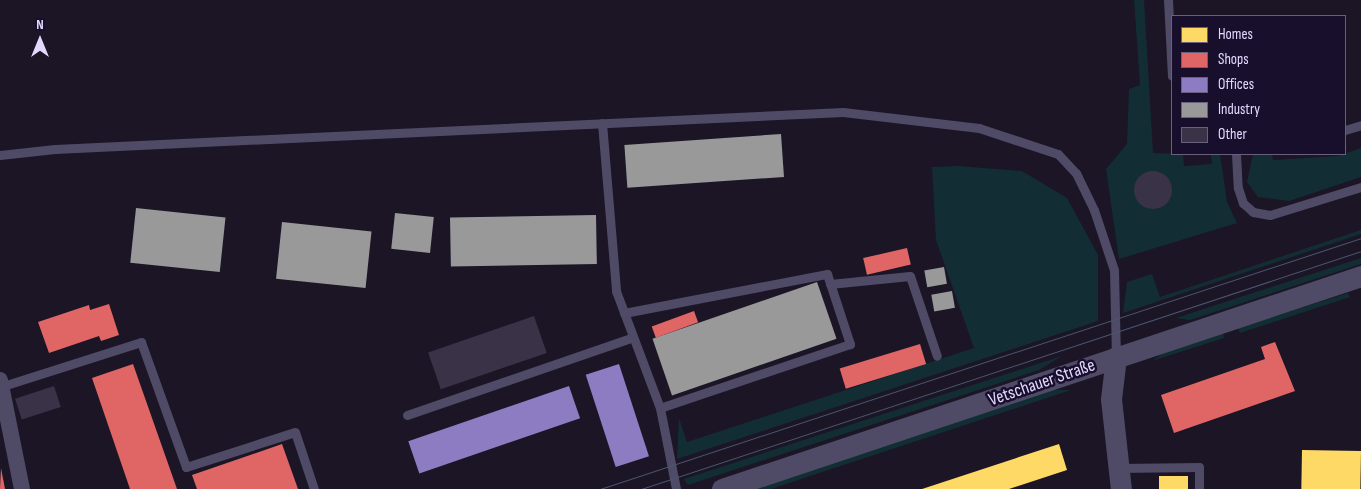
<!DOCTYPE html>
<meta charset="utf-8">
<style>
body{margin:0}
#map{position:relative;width:1361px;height:489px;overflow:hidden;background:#1b1526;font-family:"Sofia Sans Condensed",sans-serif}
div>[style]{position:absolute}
.green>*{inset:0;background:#122e34}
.homes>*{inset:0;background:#ffd966;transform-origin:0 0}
.shops>*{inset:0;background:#e06666;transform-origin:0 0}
.offices>*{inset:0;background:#8e7cc3;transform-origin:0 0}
.industry>*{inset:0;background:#999;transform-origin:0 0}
.building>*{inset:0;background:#3a3347;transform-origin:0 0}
.round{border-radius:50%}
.service>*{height:9px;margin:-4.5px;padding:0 4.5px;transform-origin:4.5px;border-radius:4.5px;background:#4f4a66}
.minor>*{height:16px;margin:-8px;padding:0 8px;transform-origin:8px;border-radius:8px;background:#4f4a66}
.tertiary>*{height:21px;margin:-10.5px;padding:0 10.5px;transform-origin:10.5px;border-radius:10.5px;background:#4f4a66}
.tram>*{height:1px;margin:-0.5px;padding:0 0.5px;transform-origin:0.5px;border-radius:0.5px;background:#495871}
span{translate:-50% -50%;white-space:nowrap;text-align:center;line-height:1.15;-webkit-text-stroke:5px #180f2c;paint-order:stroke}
.street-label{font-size:18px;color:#e3d9ff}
.legend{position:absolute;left:1171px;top:15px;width:175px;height:140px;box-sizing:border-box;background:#180f2c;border:1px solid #696080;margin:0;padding:6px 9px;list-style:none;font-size:15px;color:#e3d9ff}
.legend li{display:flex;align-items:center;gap:10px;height:25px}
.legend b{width:25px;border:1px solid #696080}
.north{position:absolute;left:15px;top:15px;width:50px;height:50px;-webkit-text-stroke:4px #180f2c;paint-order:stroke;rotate:0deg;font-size:14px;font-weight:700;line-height:20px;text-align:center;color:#e3d9ff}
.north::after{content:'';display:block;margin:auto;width:18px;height:22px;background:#e3d9ff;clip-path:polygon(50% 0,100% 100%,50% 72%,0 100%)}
</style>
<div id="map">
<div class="green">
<div style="clip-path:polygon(1134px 0,1144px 0,1153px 153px,1183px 154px,1184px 166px,1212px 164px,1211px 154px,1220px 154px,1227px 202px,1237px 223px,1119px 259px,1106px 169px,1127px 144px,1129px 89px,1140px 85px)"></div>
<div style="clip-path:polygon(1361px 148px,1361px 177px,1289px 201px,1258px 197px,1247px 182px,1253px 154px,1272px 154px,1273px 160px,1338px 156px)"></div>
<div style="clip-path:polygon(958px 166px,1022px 171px,1067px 198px,1098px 255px,1098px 321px,677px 459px,679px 418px,687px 442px,974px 348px,936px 240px,932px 167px)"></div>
<div style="clip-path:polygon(1361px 230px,1361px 234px,1123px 313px,1127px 282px,1152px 274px,1160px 297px)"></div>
<div style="clip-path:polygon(1361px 258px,1361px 264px,1190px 320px,1176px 318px)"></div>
<div style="clip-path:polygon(1348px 293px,1350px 297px,1240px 333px,1238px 328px)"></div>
<div style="clip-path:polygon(1223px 333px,1224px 338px,1152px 361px,1163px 353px)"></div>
<div style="clip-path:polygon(1062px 356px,1039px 370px,688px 485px,684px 479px)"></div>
<div style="clip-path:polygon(1050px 390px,1071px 390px,771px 489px,752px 489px)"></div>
</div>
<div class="homes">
<div style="clip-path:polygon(1059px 444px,1067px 470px,1009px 489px,922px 489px)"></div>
<div style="left:1302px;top:450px;width:59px;height:39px;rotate:1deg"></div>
<div style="left:1159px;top:476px;width:29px;height:13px"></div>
</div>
<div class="shops">
<div style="left:907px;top:248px;width:17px;height:45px;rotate:77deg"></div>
<div style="clip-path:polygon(109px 304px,119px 335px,101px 341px,99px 336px,49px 353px,38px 322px,89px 305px,90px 310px)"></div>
<div style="left:694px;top:311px;width:12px;height:45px;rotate:70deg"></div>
<div style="clip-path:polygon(1275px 342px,1295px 391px,1174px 433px,1161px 395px,1265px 359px,1261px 347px)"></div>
<div style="left:920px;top:344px;width:21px;height:84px;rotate:73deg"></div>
<div style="clip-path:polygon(133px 364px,177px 489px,130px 489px,92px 378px)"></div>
<div style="clip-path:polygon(282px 444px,298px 489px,197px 489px,192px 475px)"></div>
<div style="clip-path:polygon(1px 468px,5px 489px,0 489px)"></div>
</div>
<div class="offices">
<div style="left:619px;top:364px;width:97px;height:35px;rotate:72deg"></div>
<div style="left:569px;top:386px;width:34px;height:170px;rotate:71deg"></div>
</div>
<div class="industry">
<div style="left:781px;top:134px;width:43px;height:157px;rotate:86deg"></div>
<div style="left:136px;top:208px;width:90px;height:55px;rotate:6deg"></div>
<div style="left:395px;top:213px;width:39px;height:36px;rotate:6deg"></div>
<div style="left:596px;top:215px;width:49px;height:146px;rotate:89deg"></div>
<div style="left:282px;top:222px;width:90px;height:57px;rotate:6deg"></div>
<div style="left:944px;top:267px;width:17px;height:20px;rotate:80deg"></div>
<div style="left:817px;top:282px;width:60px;height:174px;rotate:71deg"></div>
<div style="left:952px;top:291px;width:17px;height:21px;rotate:80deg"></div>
</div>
<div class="building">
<div class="round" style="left:1134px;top:171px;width:38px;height:38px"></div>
<div style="left:534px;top:316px;width:39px;height:112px;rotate:71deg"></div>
<div style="left:54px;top:386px;width:22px;height:41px;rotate:72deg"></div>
</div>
<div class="service">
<div style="left:1168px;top:0;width:76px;rotate:87deg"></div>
<div style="left:602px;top:123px;width:169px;rotate:85.2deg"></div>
<div style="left:616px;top:291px;width:125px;rotate:69.4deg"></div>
<div style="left:660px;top:408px;width:83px;rotate:78.8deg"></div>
<div style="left:1345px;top:130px;width:17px;rotate:-17deg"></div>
<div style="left:1236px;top:154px;width:34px;rotate:87deg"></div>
<div style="left:1238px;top:188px;width:16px;rotate:72deg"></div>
<div style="left:1243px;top:203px;width:13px;rotate:42deg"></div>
<div style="left:1253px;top:212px;width:17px;rotate:10deg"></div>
<div style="left:1270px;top:215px;width:95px;rotate:-17.1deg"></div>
<div style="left:0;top:155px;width:55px;rotate:-6.2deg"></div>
<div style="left:55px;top:149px;width:789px;rotate:-2.69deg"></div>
<div style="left:843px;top:112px;width:137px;rotate:6.7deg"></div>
<div style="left:979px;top:128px;width:83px;rotate:18.2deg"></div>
<div style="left:1058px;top:154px;width:26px;rotate:47deg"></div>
<div style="left:1076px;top:173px;width:41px;rotate:64.1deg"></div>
<div style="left:1094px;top:210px;width:63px;rotate:71.6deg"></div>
<div style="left:1114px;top:270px;width:87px;rotate:88.7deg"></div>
<div style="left:830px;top:284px;width:80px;rotate:-5.7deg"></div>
<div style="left:910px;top:276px;width:84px;rotate:71.4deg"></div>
<div style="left:624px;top:313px;width:207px;rotate:-10.9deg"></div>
<div style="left:827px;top:274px;width:74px;rotate:71.8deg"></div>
<div style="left:850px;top:344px;width:200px;rotate:161.4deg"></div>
<div style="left:3px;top:386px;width:145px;rotate:-17.7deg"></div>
<div style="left:141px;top:342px;width:133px;rotate:70.2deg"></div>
<div style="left:186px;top:467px;width:114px;rotate:-17.8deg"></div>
<div style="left:295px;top:432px;width:60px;rotate:71.6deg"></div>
<div style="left:407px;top:415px;width:239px;rotate:-19deg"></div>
<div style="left:1119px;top:468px;width:80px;rotate:-0.7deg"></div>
<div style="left:1199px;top:467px;width:22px;rotate:90deg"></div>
</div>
<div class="minor">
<div style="left:0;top:380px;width:111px;rotate:78.6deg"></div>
</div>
<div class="tertiary">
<div style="left:1116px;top:357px;width:42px;rotate:96.8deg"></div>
<div style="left:1111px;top:399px;width:91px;rotate:83.7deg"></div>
<div style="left:722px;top:489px;width:674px;rotate:-18.43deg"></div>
</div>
<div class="tram">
<div style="left:600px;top:489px;width:801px;rotate:-18.25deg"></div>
<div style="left:641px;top:489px;width:758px;rotate:-18.29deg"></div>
</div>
<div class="street-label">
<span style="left:1042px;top:383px;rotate:-19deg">Vetschauer Straße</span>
</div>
<ul class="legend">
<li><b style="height:14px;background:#ffd966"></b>Homes</li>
<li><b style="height:14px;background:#e06666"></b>Shops</li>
<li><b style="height:14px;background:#8e7cc3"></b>Offices</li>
<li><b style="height:14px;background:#999"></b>Industry</li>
<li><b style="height:14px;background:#3a3347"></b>Other</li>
</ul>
<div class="north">N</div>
</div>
